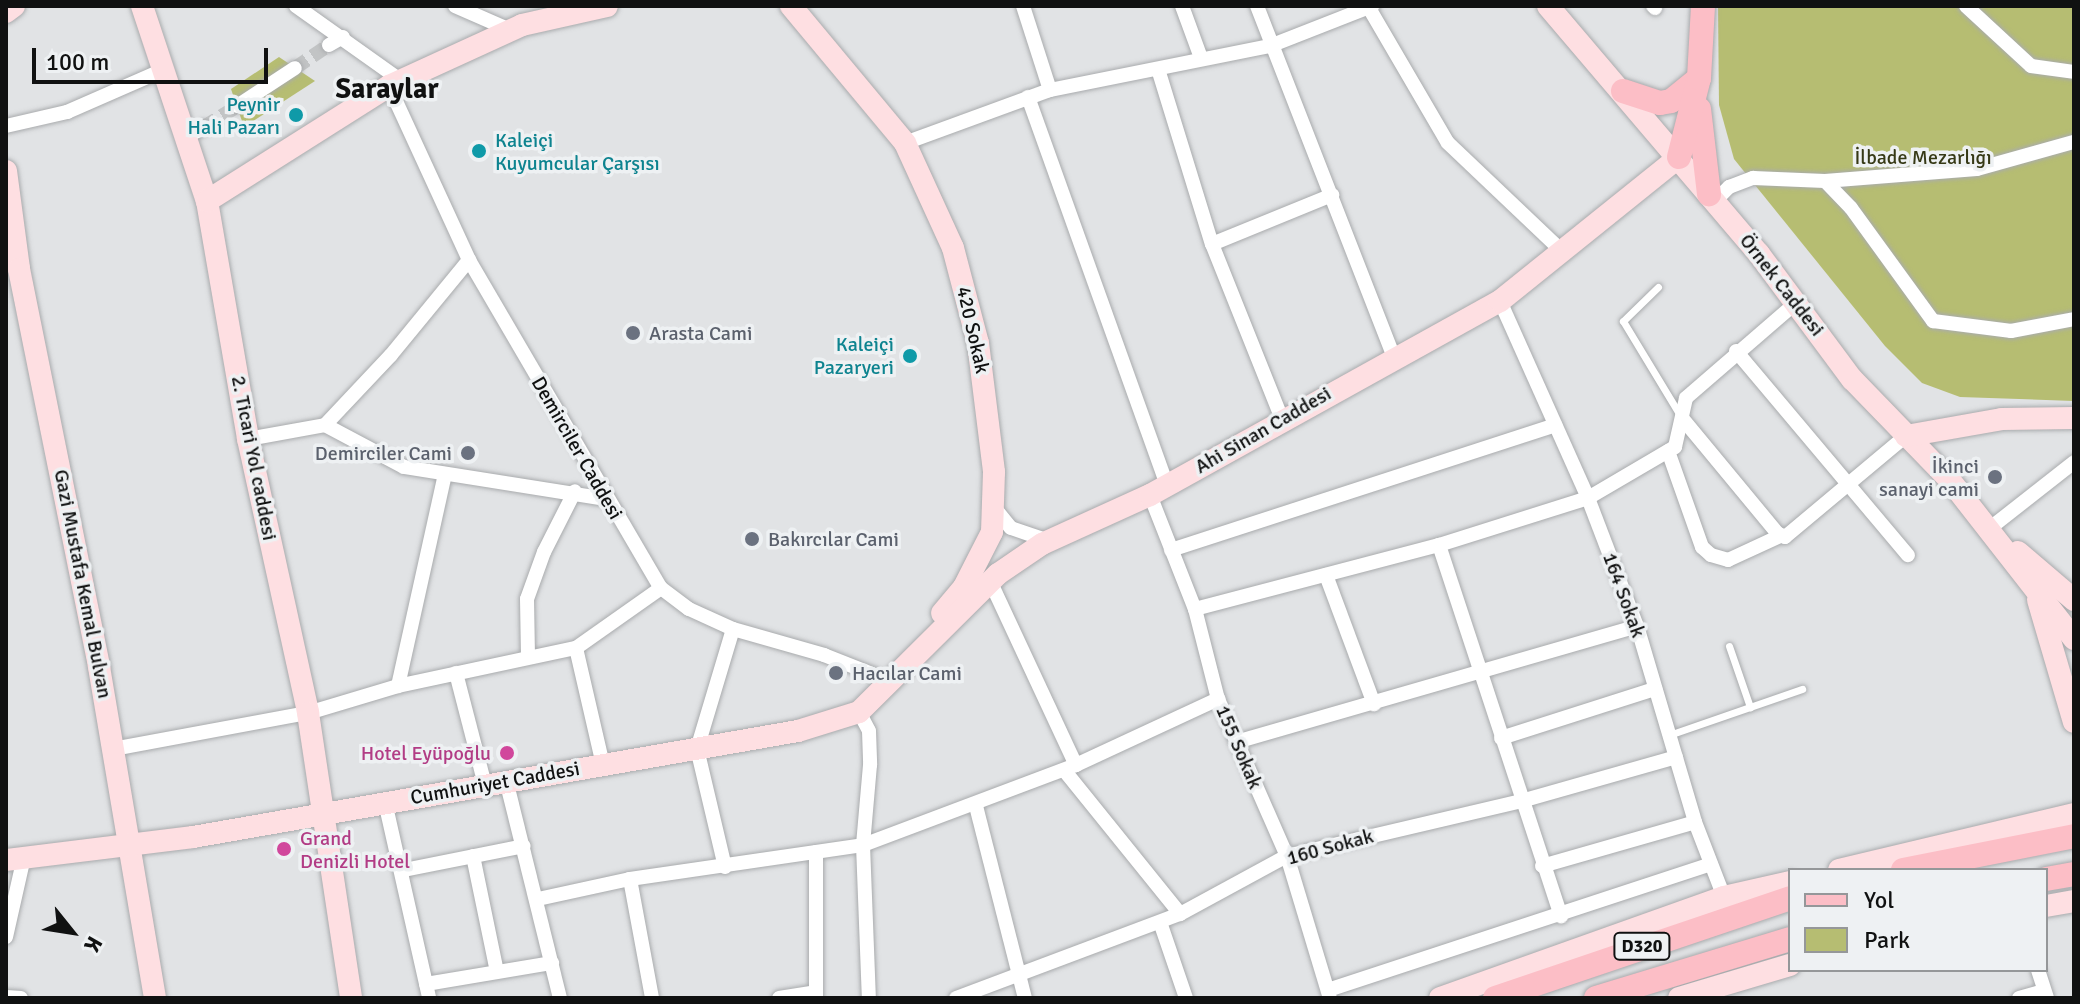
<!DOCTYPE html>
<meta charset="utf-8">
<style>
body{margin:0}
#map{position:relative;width:2080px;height:1004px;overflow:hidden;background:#e1e3e5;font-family:Signika,sans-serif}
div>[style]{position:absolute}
.green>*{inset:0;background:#b6bd72}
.street-tunnel>*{height:14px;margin-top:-7px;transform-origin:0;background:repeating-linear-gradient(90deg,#c2c4c5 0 14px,transparent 0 21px)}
.roads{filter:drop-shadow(0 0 2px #a9abad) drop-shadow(0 0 2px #a9abad)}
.lane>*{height:7px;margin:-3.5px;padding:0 3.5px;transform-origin:3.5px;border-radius:3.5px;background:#fff}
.street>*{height:14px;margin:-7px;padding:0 7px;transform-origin:7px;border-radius:7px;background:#fff}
.secondary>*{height:22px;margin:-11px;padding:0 11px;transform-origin:11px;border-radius:11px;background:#fedfe2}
.primary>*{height:24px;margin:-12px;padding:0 12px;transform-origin:12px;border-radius:12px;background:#fcbec6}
.dots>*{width:22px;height:22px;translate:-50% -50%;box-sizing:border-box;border:4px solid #eef1f3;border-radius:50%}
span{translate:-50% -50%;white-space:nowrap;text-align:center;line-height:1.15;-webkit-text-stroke:7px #eef1f3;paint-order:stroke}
.shield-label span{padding:2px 6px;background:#eef1f3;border:2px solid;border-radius:6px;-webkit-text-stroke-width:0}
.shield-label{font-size:18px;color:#101111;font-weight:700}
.culture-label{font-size:20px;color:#0d838f}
.right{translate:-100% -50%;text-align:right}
.left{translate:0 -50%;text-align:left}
.park-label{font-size:20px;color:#363916}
.street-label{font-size:20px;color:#101111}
.worship-label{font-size:20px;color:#5b616d}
.hotel-label{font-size:20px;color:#b23c85}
.district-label{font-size:28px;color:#101111;font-weight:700}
.frame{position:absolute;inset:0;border:8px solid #101111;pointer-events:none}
.legend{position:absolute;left:1788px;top:868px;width:260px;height:104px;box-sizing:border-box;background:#eef1f3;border:2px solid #959799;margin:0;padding:10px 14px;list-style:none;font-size:24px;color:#101111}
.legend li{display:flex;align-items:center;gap:16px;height:40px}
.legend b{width:40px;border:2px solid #959799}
.north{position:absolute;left:32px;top:892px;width:80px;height:80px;-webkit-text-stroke:6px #eef1f3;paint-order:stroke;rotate:120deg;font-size:22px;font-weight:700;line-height:32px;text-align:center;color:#101111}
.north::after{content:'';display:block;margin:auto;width:28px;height:36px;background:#101111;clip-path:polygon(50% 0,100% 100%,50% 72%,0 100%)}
.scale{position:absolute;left:32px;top:48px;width:236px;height:36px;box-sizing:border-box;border:4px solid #101111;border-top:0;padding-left:10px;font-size:24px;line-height:28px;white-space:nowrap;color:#101111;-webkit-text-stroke:6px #eef1f3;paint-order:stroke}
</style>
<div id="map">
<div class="green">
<div style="clip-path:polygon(1718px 6px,2074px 6px,2074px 401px,1960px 397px,1922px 383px,1885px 346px,1734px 159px,1719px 105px)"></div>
<div style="clip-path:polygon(279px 57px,315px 81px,244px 127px,231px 89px)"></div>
</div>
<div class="street-tunnel">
<div style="left:295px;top:68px;width:41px;rotate:-34.1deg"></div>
<div style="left:204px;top:127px;width:39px;rotate:-32deg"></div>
</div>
<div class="roads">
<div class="lane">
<div style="left:1658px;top:287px;width:49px;rotate:135.8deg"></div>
<div style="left:1623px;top:321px;width:110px;rotate:58.8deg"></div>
<div style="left:1729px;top:646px;width:65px;rotate:71deg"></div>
<div style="left:1669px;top:735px;width:141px;rotate:-19.1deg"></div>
</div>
<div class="street">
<div style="left:296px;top:6px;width:131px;rotate:35.4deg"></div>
<div style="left:455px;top:6px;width:60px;rotate:23.6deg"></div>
<div style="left:1023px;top:6px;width:88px;rotate:72.2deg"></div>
<div style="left:1182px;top:6px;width:55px;rotate:69.9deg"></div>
<div style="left:1257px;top:6px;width:377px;rotate:68.7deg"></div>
<div style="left:1653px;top:6px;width:3px;rotate:45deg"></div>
<div style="left:1966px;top:6px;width:88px;rotate:42.7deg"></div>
<div style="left:2031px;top:66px;width:43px;rotate:7.9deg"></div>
<div style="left:1369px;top:8px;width:156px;rotate:59.7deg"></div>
<div style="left:1448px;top:143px;width:158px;rotate:43.5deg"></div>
<div style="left:329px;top:45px;width:16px;rotate:-30deg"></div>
<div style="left:1158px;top:69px;width:183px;rotate:72.9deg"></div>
<div style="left:1212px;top:244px;width:188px;rotate:68.2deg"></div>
<div style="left:389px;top:86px;width:192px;rotate:65.3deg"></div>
<div style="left:469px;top:260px;width:380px;rotate:59.7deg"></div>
<div style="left:661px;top:588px;width:35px;rotate:37deg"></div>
<div style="left:689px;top:609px;width:48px;rotate:24.4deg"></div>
<div style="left:733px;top:629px;width:95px;rotate:15.9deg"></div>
<div style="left:824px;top:655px;width:68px;rotate:21.6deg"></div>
<div style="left:1028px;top:97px;width:412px;rotate:70.3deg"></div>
<div style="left:237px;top:106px;width:69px;rotate:-33.2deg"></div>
<div style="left:6px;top:126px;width:63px;rotate:-12.9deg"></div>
<div style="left:67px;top:112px;width:103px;rotate:-23.6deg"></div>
<div style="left:188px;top:136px;width:18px;rotate:-29deg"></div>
<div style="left:905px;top:143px;width:154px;rotate:-20.1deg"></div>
<div style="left:1050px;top:90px;width:224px;rotate:-11.3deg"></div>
<div style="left:1270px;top:46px;width:110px;rotate:-21.4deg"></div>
<div style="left:1825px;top:181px;width:152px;rotate:-4.5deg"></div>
<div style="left:1977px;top:169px;width:101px;rotate:-15.6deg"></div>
<div style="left:1715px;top:201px;width:20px;rotate:-45deg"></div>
<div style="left:1729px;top:187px;width:26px;rotate:-21deg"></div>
<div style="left:1753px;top:178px;width:72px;rotate:2.4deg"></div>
<div style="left:1825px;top:181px;width:37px;rotate:46deg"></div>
<div style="left:1851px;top:208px;width:140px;rotate:54deg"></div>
<div style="left:1933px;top:321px;width:79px;rotate:7.3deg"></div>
<div style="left:2011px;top:331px;width:64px;rotate:-10.8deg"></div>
<div style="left:1212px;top:244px;width:130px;rotate:-22.2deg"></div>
<div style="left:1500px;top:301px;width:216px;rotate:65.9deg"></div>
<div style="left:1588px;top:498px;width:137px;rotate:69.1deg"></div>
<div style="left:1637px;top:626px;width:204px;rotate:73.5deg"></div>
<div style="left:1695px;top:822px;width:80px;rotate:68.9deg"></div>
<div style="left:1736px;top:351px;width:267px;rotate:49.9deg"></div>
<div style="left:1682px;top:418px;width:149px;rotate:50.4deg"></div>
<div style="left:1777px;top:533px;width:9px;rotate:27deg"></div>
<div style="left:1785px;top:537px;width:158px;rotate:-39.9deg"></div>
<div style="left:325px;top:425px;width:96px;rotate:-46.7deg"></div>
<div style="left:391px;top:355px;width:123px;rotate:-50.6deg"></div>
<div style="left:248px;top:439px;width:78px;rotate:-10.3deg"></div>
<div style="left:325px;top:425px;width:89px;rotate:28deg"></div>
<div style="left:404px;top:467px;width:204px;rotate:9deg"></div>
<div style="left:1668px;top:451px;width:102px;rotate:70.5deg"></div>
<div style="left:1702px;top:547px;width:12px;rotate:42deg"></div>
<div style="left:1711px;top:555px;width:18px;rotate:16deg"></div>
<div style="left:1728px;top:560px;width:57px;rotate:-24.8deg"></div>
<div style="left:1150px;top:495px;width:123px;rotate:68.5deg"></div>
<div style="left:1195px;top:609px;width:93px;rotate:75.7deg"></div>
<div style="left:1218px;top:699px;width:171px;rotate:66.3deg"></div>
<div style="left:1287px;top:856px;width:148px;rotate:73.2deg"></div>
<div style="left:993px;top:506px;width:28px;rotate:51deg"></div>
<div style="left:1011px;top:528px;width:39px;rotate:19deg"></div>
<div style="left:1989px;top:529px;width:108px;rotate:-38.2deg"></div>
<div style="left:1439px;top:545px;width:391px;rotate:71.8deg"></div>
<div style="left:1171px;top:550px;width:404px;rotate:-18deg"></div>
<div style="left:1326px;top:575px;width:138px;rotate:69.6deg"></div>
<div style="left:991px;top:583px;width:201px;rotate:65deg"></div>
<div style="left:1195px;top:609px;width:252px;rotate:-14.7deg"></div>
<div style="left:1439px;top:545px;width:156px;rotate:-17.5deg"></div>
<div style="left:1588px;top:498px;width:101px;rotate:-30.4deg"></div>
<div style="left:1675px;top:447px;width:50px;rotate:-77.3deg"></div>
<div style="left:1686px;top:398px;width:147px;rotate:-40.9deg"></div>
<div style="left:576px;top:648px;width:120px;rotate:77deg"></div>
<div style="left:528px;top:656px;width:57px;rotate:-91deg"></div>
<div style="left:527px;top:599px;width:50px;rotate:-70.1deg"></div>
<div style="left:544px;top:552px;width:68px;rotate:-63.1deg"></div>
<div style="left:456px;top:673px;width:116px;rotate:75.5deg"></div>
<div style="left:398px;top:686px;width:217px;rotate:-77.5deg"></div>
<div style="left:859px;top:712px;width:21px;rotate:62deg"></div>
<div style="left:869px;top:731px;width:34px;rotate:88deg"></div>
<div style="left:870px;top:765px;width:80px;rotate:95deg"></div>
<div style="left:863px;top:845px;width:153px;rotate:87.8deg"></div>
<div style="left:1501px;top:738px;width:162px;rotate:-17.7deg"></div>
<div style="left:1236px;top:742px;width:417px;rotate:-16.1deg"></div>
<div style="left:113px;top:749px;width:198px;rotate:-10.5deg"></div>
<div style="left:308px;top:713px;width:94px;rotate:-16.7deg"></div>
<div style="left:398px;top:686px;width:182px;rotate:-12.1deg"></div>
<div style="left:576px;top:648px;width:104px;rotate:-35.2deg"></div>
<div style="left:1064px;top:770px;width:185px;rotate:51.1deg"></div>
<div style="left:506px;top:780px;width:225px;rotate:76.1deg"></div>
<div style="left:385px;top:802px;width:201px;rotate:77.3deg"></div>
<div style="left:976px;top:806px;width:198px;rotate:75.7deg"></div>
<div style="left:473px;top:856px;width:118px;rotate:78.3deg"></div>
<div style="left:1542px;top:866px;width:159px;rotate:-16deg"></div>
<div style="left:725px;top:867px;width:121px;rotate:-103.3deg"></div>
<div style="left:697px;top:749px;width:125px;rotate:-73.3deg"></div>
<div style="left:404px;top:870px;width:122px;rotate:-11.3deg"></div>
<div style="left:630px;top:879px;width:121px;rotate:79.5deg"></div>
<div style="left:538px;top:899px;width:94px;rotate:-12.3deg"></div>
<div style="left:630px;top:879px;width:235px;rotate:-8.3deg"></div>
<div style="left:863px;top:845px;width:228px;rotate:-20.6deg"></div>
<div style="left:1076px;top:765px;width:157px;rotate:-24.9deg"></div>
<div style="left:1160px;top:922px;width:80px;rotate:71.1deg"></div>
<div style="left:6px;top:937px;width:82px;rotate:-77.3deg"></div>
<div style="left:2038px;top:970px;width:29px;rotate:72deg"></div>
<div style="left:426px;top:984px;width:128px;rotate:-9.5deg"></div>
<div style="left:1328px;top:990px;width:403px;rotate:-18.2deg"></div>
<div style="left:6px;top:997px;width:15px;rotate:4deg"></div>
<div style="left:779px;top:998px;width:37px;rotate:-9deg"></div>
<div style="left:816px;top:998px;width:146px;rotate:-90deg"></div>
<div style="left:956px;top:998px;width:239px;rotate:-20.6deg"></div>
<div style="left:1180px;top:914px;width:122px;rotate:-28.5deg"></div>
<div style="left:1287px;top:856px;width:240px;rotate:-13.2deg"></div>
<div style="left:1521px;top:801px;width:161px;rotate:-15.8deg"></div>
<div style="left:2019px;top:998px;width:25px;rotate:-16deg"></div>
</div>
<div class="secondary">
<div style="left:142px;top:6px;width:206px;rotate:71.6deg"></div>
<div style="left:207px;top:201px;width:242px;rotate:80.2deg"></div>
<div style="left:248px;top:439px;width:280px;rotate:77.6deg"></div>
<div style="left:308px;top:713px;width:288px;rotate:81.4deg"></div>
<div style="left:791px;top:6px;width:178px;rotate:50.2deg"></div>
<div style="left:905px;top:143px;width:115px;rotate:65.4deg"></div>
<div style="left:953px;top:248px;width:98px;rotate:75.3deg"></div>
<div style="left:978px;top:343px;width:130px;rotate:82.9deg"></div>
<div style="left:994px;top:472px;width:60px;rotate:91.9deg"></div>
<div style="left:992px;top:532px;width:62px;rotate:117deg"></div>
<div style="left:964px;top:587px;width:34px;rotate:130deg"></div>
<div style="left:1548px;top:6px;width:326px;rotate:49.6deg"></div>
<div style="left:1759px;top:254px;width:156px;rotate:53.4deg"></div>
<div style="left:1852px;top:379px;width:139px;rotate:45.9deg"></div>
<div style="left:1949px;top:479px;width:203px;rotate:52deg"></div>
<div style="left:6px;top:12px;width:10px;rotate:-37deg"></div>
<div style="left:6px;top:171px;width:99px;rotate:82.4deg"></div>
<div style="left:19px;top:269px;width:406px;rotate:78.6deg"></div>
<div style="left:99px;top:667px;width:336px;rotate:80.4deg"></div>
<div style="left:207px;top:201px;width:215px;rotate:-32.3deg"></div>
<div style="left:389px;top:86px;width:146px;rotate:-24.6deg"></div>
<div style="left:522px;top:25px;width:87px;rotate:-12.6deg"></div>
<div style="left:1906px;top:436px;width:97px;rotate:-10deg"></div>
<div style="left:2002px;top:419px;width:72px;rotate:-0.8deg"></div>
<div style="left:2018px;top:552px;width:74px;rotate:40.6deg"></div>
<div style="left:2038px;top:600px;width:127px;rotate:73.6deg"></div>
<div style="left:6px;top:860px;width:188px;rotate:-7deg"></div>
<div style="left:193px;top:837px;width:614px;rotate:-9.94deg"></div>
<div style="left:798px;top:731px;width:64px;rotate:-17.3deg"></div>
<div style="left:859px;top:712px;width:196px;rotate:-44.8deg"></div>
<div style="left:998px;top:574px;width:53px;rotate:-34.3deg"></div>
<div style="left:1042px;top:544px;width:119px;rotate:-24.4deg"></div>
<div style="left:1150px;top:495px;width:400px;rotate:-29deg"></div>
<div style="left:1500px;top:301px;width:230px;rotate:-38.8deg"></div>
<div style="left:1839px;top:870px;width:242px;rotate:-13.4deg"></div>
<div style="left:2046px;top:906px;width:28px;rotate:-10deg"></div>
<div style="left:1440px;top:998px;width:301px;rotate:-19.6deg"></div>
<div style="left:1724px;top:897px;width:68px;rotate:-12.8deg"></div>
<div style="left:1679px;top:998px;width:116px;rotate:-16.6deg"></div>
</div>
<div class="primary">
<div style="left:1623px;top:91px;width:39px;rotate:18deg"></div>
<div style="left:1660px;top:103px;width:11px;rotate:-10deg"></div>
<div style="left:1671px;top:101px;width:36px;rotate:-39deg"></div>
<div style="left:1699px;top:109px;width:86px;rotate:83.3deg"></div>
<div style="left:1679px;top:157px;width:81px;rotate:-75.8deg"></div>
<div style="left:1699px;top:78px;width:72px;rotate:-86.8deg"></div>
<div style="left:1903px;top:870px;width:174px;rotate:-11.2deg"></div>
<div style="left:2046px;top:879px;width:28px;rotate:-10deg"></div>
<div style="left:1495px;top:998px;width:311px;rotate:-18.7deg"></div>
<div style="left:1596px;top:998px;width:203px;rotate:-16.9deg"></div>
</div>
</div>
<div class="dots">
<div style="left:296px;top:115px;background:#0f9aa8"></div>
<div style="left:479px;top:151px;background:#0f9aa8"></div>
<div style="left:633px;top:333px;background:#6b7280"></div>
<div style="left:910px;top:356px;background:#0f9aa8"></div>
<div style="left:468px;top:453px;background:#6b7280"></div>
<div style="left:1995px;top:477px;background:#6b7280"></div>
<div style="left:752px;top:539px;background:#6b7280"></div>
<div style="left:836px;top:673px;background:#6b7280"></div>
<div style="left:507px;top:753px;background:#d1479c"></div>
<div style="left:284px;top:849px;background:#d1479c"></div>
</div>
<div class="shield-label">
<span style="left:1642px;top:946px">D320</span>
</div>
<div class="culture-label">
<span class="right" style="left:280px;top:116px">Peynir<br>Hali Pazarı</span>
<span class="left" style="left:495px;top:152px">Kaleiçi<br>Kuyumcular Çarşısı</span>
<span class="right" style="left:894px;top:356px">Kaleiçi<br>Pazaryeri</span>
</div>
<div class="park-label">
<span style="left:1923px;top:157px">İlbade Mezarlığı</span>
</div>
<div class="street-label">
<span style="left:1782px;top:285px;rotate:52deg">Örnek Caddesi</span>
<span style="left:973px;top:330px;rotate:77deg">420 Sokak</span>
<span style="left:1263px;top:430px;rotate:-30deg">Ahi Sinan Caddesi</span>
<span style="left:577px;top:448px;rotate:60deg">Demirciler Caddesi</span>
<span style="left:254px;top:458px;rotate:79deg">2. Ticari Yol caddesi</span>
<span style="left:83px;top:584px;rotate:79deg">Gazi Mustafa Kemal Bulvan</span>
<span style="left:1624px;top:595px;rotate:70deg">164 Sokak</span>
<span style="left:1239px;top:747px;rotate:67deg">155 Sokak</span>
<span style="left:495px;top:783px;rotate:-10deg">Cumhuriyet Caddesi</span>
<span style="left:1330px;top:847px;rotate:-15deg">160 Sokak</span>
</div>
<div class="worship-label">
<span class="left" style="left:649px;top:333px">Arasta Cami</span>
<span class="right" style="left:452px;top:453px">Demirciler Cami</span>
<span class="right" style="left:1979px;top:478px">İkinci<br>sanayi cami</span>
<span class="left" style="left:768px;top:539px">Bakırcılar Cami</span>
<span class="left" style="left:852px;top:673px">Hacılar Cami</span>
</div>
<div class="hotel-label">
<span class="right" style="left:491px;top:753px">Hotel Eyüpoğlu</span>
<span class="left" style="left:300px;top:850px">Grand<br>Denizli Hotel</span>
</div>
<div class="district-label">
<span style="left:387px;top:89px">Saraylar</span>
</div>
<div class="frame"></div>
<ul class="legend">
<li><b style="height:10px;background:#fcbec6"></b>Yol</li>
<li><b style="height:22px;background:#b6bd72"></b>Park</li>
</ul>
<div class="north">K</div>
<div class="scale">100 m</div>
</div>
